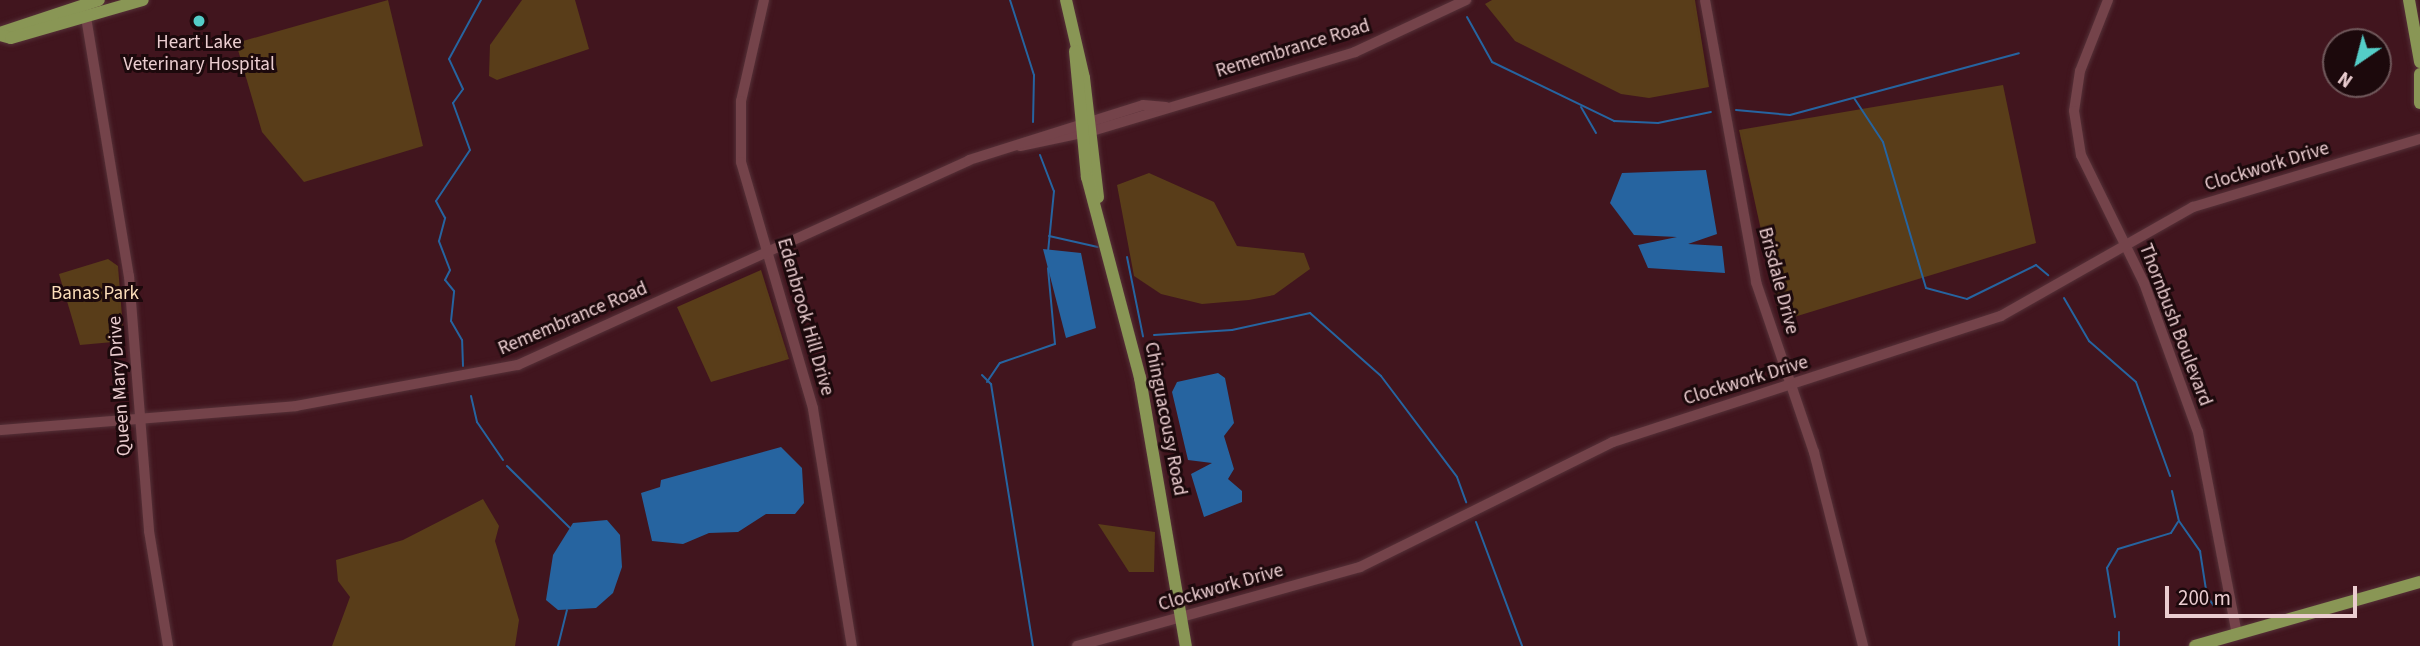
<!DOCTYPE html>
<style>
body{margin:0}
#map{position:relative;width:2420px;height:646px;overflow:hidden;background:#41151e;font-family:"Source Sans 3",sans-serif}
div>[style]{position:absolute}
.green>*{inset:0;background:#593d19}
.water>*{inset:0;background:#2664a0}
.stream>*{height:2px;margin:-1px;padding:0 1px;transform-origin:1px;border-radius:1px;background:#2664a0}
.roads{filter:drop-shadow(0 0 2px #553138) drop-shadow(0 0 2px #553138)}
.minor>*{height:10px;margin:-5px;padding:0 5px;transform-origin:5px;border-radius:5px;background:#74434a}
.major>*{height:12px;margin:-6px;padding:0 6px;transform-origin:6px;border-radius:6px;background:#899655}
.dots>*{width:19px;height:19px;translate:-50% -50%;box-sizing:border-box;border:4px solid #1c090c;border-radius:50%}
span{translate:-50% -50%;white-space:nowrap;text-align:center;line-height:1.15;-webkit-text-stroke:6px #1c090c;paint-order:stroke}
.poi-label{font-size:19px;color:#ebcdd0}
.street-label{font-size:19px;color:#ebcdd0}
.park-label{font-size:19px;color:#fcdeba}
.north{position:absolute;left:2322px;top:28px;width:70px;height:70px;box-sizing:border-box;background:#1c090c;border:2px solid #6f575a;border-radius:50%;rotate:215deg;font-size:19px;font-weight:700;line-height:28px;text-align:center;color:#ebcdd0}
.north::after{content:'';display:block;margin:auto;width:24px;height:32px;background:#54cdc8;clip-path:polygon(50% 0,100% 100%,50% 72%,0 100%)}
.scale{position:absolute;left:2165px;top:586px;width:192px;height:32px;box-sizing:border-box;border:4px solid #ebcdd0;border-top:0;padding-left:9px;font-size:21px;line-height:24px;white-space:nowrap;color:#ebcdd0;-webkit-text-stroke:5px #1c090c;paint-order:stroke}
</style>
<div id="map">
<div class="green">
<div style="clip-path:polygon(388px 0,423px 146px,304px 182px,262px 132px,236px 43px)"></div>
<div style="clip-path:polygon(522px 0,575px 0,589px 49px,497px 80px,489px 76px,490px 45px)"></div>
<div style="clip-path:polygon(1492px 0,1695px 0,1709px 87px,1649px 98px,1621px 94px,1515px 41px,1485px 4px)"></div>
<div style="clip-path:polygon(2003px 85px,2036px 243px,1781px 321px,1739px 130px)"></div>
<div style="clip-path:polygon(1149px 173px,1214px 202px,1237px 246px,1304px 253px,1310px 269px,1274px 295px,1249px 300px,1202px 304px,1161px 294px,1134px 276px,1117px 185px)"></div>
<div style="clip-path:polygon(108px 259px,118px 266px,124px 341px,80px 345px,59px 274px)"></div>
<div style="clip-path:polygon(761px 270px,789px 359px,711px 382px,677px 307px)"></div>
<div style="clip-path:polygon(483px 499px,499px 526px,495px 541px,519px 620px,515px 646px,332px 646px,350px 597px,338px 581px,336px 560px,403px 540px)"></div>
<div style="clip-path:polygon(1098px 524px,1155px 532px,1154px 572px,1129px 572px)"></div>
</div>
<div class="water">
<div style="clip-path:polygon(1706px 170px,1717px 234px,1688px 244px,1722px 246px,1725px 273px,1648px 268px,1638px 245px,1677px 237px,1634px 235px,1610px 203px,1622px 173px)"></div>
<div style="clip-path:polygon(1043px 249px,1081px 253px,1096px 328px,1066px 338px)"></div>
<div style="clip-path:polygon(1218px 373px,1225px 378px,1234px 423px,1224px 436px,1234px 469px,1228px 479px,1242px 491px,1242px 502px,1204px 517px,1191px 474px,1212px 463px,1188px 460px,1172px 392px,1177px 382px)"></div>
<div style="clip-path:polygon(781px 447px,802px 468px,804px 503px,795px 514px,766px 514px,738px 532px,709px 533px,683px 544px,652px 541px,641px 493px,660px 487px,661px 480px)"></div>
<div style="clip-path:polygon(607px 520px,620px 535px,622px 567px,613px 593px,596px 608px,558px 610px,546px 600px,553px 555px,573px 523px)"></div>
</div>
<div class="stream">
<div style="left:1010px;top:0;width:79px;rotate:72.3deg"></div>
<div style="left:1034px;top:75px;width:47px;rotate:91.2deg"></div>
<div style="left:1467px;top:17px;width:51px;rotate:60.9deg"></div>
<div style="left:1492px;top:62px;width:136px;rotate:25.8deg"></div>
<div style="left:1614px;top:121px;width:44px;rotate:2.6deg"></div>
<div style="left:1658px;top:123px;width:54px;rotate:-11.7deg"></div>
<div style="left:1854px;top:98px;width:53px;rotate:56.6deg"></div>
<div style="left:1883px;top:142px;width:152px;rotate:73.6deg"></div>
<div style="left:1926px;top:288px;width:42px;rotate:15deg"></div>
<div style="left:1967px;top:299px;width:77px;rotate:-26.2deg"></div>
<div style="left:2036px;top:265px;width:16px;rotate:40deg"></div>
<div style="left:1581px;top:107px;width:30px;rotate:60deg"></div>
<div style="left:1736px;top:110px;width:54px;rotate:5.3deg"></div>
<div style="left:1790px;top:115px;width:237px;rotate:-15.1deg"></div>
<div style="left:1040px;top:155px;width:39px;rotate:69deg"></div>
<div style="left:1054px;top:191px;width:61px;rotate:95.6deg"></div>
<div style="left:1049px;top:236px;width:50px;rotate:12.7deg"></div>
<div style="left:1127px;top:257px;width:81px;rotate:78.6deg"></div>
<div style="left:2064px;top:298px;width:50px;rotate:59.8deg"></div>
<div style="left:2089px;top:341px;width:62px;rotate:41.1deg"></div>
<div style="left:2136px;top:382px;width:100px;rotate:70.1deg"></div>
<div style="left:1154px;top:335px;width:78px;rotate:-3.7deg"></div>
<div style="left:1232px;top:330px;width:80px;rotate:-12.3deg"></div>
<div style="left:1310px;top:313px;width:95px;rotate:41.6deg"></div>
<div style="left:1381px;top:376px;width:126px;rotate:53deg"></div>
<div style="left:1457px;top:477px;width:27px;rotate:70deg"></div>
<div style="left:463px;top:366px;width:26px;rotate:-92deg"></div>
<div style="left:462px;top:340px;width:22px;rotate:-120deg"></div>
<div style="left:451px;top:321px;width:30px;rotate:-84deg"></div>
<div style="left:454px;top:291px;width:14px;rotate:-129deg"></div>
<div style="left:445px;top:280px;width:11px;rotate:-63deg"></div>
<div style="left:450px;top:270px;width:31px;rotate:-111deg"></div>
<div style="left:439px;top:241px;width:24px;rotate:-75deg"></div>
<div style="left:445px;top:218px;width:19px;rotate:-118deg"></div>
<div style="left:436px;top:201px;width:61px;rotate:-56.3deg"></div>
<div style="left:470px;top:150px;width:50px;rotate:-109.9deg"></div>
<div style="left:453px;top:103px;width:17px;rotate:-54deg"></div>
<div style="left:463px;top:89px;width:33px;rotate:-115deg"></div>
<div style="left:449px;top:59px;width:67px;rotate:-61.5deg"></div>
<div style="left:982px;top:375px;width:13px;rotate:45deg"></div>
<div style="left:991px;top:384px;width:265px;rotate:80.9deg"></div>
<div style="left:987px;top:382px;width:23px;rotate:-56deg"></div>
<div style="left:1000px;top:363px;width:58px;rotate:-19.1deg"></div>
<div style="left:1055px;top:344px;width:76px;rotate:-95.3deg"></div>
<div style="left:471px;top:396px;width:27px;rotate:77deg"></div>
<div style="left:477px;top:422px;width:46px;rotate:55.6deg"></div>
<div style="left:507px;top:466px;width:88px;rotate:44.5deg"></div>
<div style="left:2172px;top:491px;width:31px;rotate:77deg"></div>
<div style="left:2179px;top:521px;width:37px;rotate:55deg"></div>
<div style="left:2200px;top:551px;width:46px;rotate:81.2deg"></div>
<div style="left:2207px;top:596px;width:12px;rotate:55deg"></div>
<div style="left:2214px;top:606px;width:14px;rotate:-8deg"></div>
<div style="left:1476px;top:522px;width:132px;rotate:69.6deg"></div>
<div style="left:2115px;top:617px;width:50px;rotate:-99.3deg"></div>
<div style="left:2107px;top:568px;width:22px;rotate:-60deg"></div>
<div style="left:2118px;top:549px;width:55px;rotate:-16.8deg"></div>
<div style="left:2171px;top:533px;width:13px;rotate:-58deg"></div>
<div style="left:2119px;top:632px;width:14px;rotate:90deg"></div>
<div style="left:558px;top:646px;width:37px;rotate:-76deg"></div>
</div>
<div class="roads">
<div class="minor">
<div style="left:764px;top:0;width:104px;rotate:102.8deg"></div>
<div style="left:741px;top:101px;width:61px;rotate:90deg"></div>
<div style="left:741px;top:162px;width:257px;rotate:73.7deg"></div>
<div style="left:813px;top:409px;width:240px;rotate:80.7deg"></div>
<div style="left:1705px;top:0;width:287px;rotate:79.7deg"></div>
<div style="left:1756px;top:282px;width:180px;rotate:71.2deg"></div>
<div style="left:1814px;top:452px;width:200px;rotate:75.8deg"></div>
<div style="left:2108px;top:0;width:76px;rotate:111.5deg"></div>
<div style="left:2080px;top:71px;width:40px;rotate:98.5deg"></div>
<div style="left:2074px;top:111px;width:45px;rotate:81deg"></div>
<div style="left:2081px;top:155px;width:143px;rotate:63.8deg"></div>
<div style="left:2144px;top:283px;width:158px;rotate:70.1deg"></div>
<div style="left:2198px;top:432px;width:206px;rotate:79.1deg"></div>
<div style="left:85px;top:11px;width:269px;rotate:80.6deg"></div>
<div style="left:129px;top:276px;width:256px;rotate:85.5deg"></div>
<div style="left:149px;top:531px;width:117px;rotate:80.6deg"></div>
<div style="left:1020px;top:146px;width:74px;rotate:-11.8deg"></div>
<div style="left:1092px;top:131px;width:275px;rotate:-16.7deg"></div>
<div style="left:1355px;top:52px;width:123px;rotate:-25.1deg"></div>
<div style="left:0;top:430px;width:297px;rotate:-4.6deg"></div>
<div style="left:296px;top:406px;width:226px;rotate:-10.5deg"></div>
<div style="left:518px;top:365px;width:495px;rotate:-24.4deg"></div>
<div style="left:969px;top:160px;width:182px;rotate:-17.5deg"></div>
<div style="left:1143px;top:105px;width:23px;rotate:5deg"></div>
<div style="left:1077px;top:646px;width:294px;rotate:-15.6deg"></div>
<div style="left:1360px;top:567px;width:282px;rotate:-26.3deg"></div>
<div style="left:1613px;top:442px;width:408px;rotate:-18deg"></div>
<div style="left:2001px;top:316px;width:221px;rotate:-29.6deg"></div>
<div style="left:2193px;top:207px;width:237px;rotate:-16.7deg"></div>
</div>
<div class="major">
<div style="left:1066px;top:0;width:80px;rotate:77deg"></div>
<div style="left:1084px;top:78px;width:120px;rotate:83.3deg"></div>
<div style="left:2409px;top:0;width:63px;rotate:79.9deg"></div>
<div style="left:0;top:33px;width:104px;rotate:-18.4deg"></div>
<div style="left:0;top:35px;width:11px;rotate:15deg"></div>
<div style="left:11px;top:38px;width:137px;rotate:-16.1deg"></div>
<div style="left:1075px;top:51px;width:127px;rotate:84.6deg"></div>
<div style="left:1087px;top:177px;width:208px;rotate:75.2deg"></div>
<div style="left:1140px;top:378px;width:272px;rotate:80.3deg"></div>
<div style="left:2420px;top:74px;width:29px;rotate:90deg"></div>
<div style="left:2195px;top:646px;width:234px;rotate:-15.9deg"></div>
</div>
</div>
<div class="dots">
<div style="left:199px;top:21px;background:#54cdc8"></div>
</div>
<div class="poi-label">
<span style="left:199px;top:54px">Heart Lake<br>Veterinary Hospital</span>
</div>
<div class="street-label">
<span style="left:1293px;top:49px;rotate:-17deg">Remembrance Road</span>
<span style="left:2267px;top:167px;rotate:-17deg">Clockwork Drive</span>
<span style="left:1778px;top:281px;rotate:75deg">Brisdale Drive</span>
<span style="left:805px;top:317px;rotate:74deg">Edenbrook Hill Drive</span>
<span style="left:573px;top:319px;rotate:-23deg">Remembrance Road</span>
<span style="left:2175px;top:325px;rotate:69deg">Thornbush Boulevard</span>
<span style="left:1746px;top:381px;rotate:-17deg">Clockwork Drive</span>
<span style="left:120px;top:386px;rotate:-94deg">Queen Mary Drive</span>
<span style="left:1165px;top:419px;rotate:79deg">Chinguacousy Road</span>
<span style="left:1221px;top:588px;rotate:-16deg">Clockwork Drive</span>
</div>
<div class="park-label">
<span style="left:95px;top:294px">Banas Park</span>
</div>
<div class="north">N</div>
<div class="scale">200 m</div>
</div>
